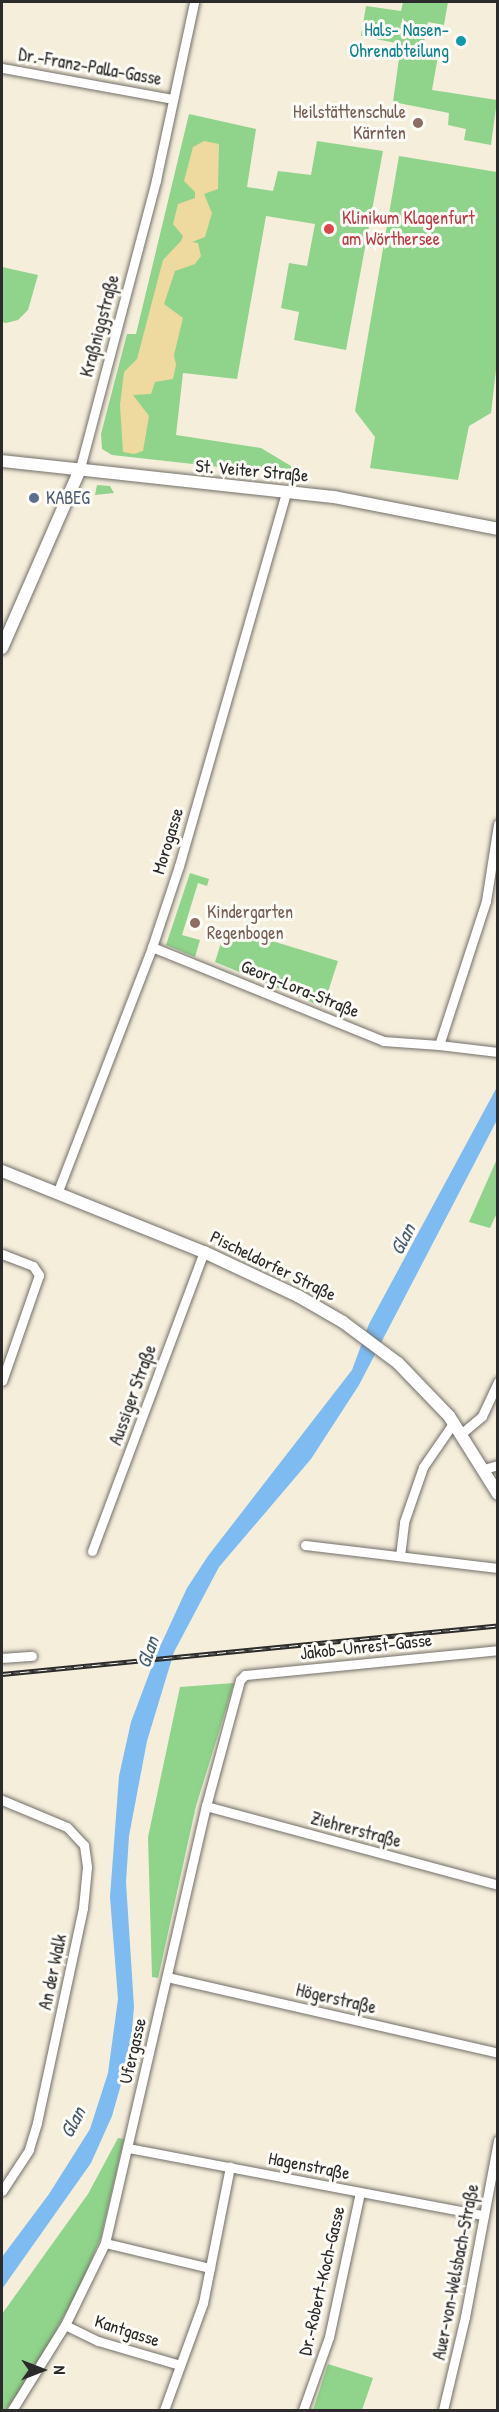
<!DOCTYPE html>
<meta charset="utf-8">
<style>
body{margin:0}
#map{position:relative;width:499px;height:2412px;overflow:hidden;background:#f5eedb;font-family:"Patrick Hand",sans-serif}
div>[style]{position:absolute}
.green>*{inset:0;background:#90d38b}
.sand>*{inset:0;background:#eeda9e}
.water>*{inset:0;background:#7dbbf0}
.roads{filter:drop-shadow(0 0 2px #726f69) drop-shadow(0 0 2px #726f69)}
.street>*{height:9px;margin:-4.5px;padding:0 4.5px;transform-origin:4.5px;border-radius:4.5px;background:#fff}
.secondary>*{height:12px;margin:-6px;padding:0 6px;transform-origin:6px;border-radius:6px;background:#fff}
.rail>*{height:5px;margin-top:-2.5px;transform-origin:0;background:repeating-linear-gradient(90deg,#fdfcf7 0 9px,#2b2b2b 0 18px);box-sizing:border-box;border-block:2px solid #2b2b2b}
.dots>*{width:16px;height:16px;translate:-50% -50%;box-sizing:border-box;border:3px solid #fdfcf7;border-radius:50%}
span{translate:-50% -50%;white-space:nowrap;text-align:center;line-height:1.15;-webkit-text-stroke:6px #fdfcf7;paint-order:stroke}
.culture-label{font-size:18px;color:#0d838f}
.right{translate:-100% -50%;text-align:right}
.street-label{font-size:18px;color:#2b2b2b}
.education-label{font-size:18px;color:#785e54}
.left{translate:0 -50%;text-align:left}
.health-label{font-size:18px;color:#be3a42}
.service-label{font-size:18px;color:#4e5e75}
.water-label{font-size:20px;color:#485d70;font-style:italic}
.frame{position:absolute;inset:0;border:3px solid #2b2b2b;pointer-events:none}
.north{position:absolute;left:12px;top:2340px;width:60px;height:60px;-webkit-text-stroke:4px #fdfcf7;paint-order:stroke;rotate:90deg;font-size:16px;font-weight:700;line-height:24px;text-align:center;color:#2b2b2b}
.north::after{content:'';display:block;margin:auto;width:21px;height:27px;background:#2b2b2b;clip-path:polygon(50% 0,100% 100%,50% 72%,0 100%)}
</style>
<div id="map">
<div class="green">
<div style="clip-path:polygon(403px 2px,448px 2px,444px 25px,428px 22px,422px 52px,438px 56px,432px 90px,497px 100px,491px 145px,464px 140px,466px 129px,448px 125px,449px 113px,393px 102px,401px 44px,361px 36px,366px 6px,401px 11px)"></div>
<div style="clip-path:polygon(189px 114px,256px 129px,247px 187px,273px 191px,278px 171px,311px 175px,317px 141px,383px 151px,346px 350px,294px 340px,299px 312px,281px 308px,289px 263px,307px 266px,315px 224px,266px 216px,237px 379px,183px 373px,176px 435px,261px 448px,291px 466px,293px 475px,112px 455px,102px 449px,101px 434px,127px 334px,136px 334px)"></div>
<div style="clip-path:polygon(399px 156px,497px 172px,497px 361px,491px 413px,469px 426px,458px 480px,370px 468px,375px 437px,355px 411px)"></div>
<div style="clip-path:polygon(2px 267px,38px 275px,28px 310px,18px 320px,6px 323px,2px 322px)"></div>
<div style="clip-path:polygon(97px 485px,110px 486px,114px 493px,95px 495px)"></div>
<div style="clip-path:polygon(190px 873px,209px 879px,207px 886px,198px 883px,182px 935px,200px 940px,195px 957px,166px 945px)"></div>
<div style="clip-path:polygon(226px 927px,338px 961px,323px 1007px,215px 962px)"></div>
<div style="clip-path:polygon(497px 1159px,497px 1213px,490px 1228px,469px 1222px)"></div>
<div style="clip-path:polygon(234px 1683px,196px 1806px,158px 1978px,152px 1977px,148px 1837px,180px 1687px)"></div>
<div style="clip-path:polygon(118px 2138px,124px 2139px,101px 2237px,81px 2285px,35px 2369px,6px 2410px,2px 2410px,2px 2314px,88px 2194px)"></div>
<div style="clip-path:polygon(328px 2364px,373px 2378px,362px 2410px,313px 2410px)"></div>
</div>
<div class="sand">
<div style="clip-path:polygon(204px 141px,219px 144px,218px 189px,204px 194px,212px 213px,205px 237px,192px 242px,198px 243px,201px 256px,195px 264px,175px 271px,164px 304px,183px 318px,174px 355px,176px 365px,173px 379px,155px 382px,151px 394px,133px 395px,149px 416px,143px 451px,134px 454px,123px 452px,120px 405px,124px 372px,137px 359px,163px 260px,181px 241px,183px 236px,173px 224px,178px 204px,195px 198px,195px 192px,184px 181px,193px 147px)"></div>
</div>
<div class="water">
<div style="clip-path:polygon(497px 1087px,497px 1120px,359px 1385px,311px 1459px,219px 1567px,174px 1652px,147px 1741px,129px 1836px,126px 1882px,134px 2007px,130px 2053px,112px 2116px,91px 2163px,2px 2289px,2px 2257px,49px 2194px,90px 2129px,108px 2073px,118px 1999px,110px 1897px,119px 1776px,131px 1722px,157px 1653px,187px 1588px,208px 1556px,352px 1370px,369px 1324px)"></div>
</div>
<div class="roads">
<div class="street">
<div style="left:2px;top:68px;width:174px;rotate:10.3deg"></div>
<div style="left:79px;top:472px;width:302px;rotate:-75.2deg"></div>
<div style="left:156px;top:180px;width:182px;rotate:-77.9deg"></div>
<div style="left:152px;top:947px;width:249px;rotate:22.1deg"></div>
<div style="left:383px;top:1041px;width:56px;rotate:4.1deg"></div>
<div style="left:439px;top:1045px;width:151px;rotate:-71.9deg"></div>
<div style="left:486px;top:901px;width:78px;rotate:-81.1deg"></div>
<div style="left:439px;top:1045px;width:59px;rotate:6.8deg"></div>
<div style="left:58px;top:1191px;width:261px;rotate:-68.9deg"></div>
<div style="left:152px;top:947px;width:85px;rotate:-71.6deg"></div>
<div style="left:179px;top:866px;width:388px;rotate:-74deg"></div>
<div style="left:2px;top:1254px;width:33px;rotate:21deg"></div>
<div style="left:33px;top:1266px;width:11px;rotate:56deg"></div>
<div style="left:39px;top:1275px;width:112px;rotate:109.2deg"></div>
<div style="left:462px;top:1433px;width:26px;rotate:-40deg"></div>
<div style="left:482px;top:1416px;width:38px;rotate:-65deg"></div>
<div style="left:484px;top:1469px;width:15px;rotate:-16deg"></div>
<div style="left:305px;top:1545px;width:194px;rotate:6.8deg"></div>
<div style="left:92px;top:1551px;width:319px;rotate:-69.5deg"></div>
<div style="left:400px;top:1556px;width:34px;rotate:-83deg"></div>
<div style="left:404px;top:1522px;width:58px;rotate:-70.9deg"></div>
<div style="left:423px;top:1467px;width:55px;rotate:-55.4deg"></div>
<div style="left:2px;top:1658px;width:30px;rotate:-4deg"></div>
<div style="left:2px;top:1800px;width:70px;rotate:22.6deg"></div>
<div style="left:67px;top:1827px;width:25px;rotate:47deg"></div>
<div style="left:84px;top:1845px;width:22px;rotate:82deg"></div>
<div style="left:87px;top:1867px;width:41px;rotate:95.6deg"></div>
<div style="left:83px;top:1908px;width:220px;rotate:102.1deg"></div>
<div style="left:37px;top:2123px;width:28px;rotate:107deg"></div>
<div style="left:29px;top:2150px;width:49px;rotate:123.4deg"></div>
<div style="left:206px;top:1806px;width:302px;rotate:15.1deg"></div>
<div style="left:167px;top:1977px;width:340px;rotate:12.9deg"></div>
<div style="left:128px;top:2148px;width:362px;rotate:10.7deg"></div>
<div style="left:105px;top:2243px;width:108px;rotate:13.4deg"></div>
<div style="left:65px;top:2325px;width:37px;rotate:26deg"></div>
<div style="left:98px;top:2341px;width:85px;rotate:16.3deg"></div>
<div style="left:12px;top:2410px;width:100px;rotate:-58.1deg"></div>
<div style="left:65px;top:2325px;width:91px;rotate:-64deg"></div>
<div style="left:105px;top:2243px;width:449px;rotate:-77deg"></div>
<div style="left:206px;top:1806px;width:131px;rotate:-74.9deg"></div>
<div style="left:240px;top:1680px;width:7px;rotate:-45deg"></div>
<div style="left:245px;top:1675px;width:254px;rotate:-5.6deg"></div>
<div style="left:164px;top:2410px;width:114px;rotate:-70deg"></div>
<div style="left:203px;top:2303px;width:139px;rotate:-78.8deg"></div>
<div style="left:303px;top:2410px;width:77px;rotate:-70.4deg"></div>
<div style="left:329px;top:2337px;width:148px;rotate:-77.9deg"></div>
<div style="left:443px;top:2410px;width:96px;rotate:-76.7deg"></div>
<div style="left:465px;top:2317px;width:180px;rotate:-79.4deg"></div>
</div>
<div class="secondary">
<div style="left:2px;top:461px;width:334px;rotate:6.2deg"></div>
<div style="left:334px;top:497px;width:167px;rotate:11deg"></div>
<div style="left:2px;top:648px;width:192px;rotate:-66.4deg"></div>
<div style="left:2px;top:1171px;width:218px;rotate:21.9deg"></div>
<div style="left:204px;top:1252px;width:104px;rotate:25.1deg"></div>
<div style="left:298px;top:1296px;width:52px;rotate:30deg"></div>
<div style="left:343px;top:1322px;width:69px;rotate:36.7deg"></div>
<div style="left:398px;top:1363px;width:74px;rotate:46.1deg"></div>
<div style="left:449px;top:1416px;width:92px;rotate:57.9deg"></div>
</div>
</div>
<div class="rail">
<div style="left:2px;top:1674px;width:498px;rotate:-5.6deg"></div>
</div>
<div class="dots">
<div style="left:461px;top:41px;background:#0f9aa8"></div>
<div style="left:418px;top:123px;background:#8d6e63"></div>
<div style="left:329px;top:229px;background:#e0444e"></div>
<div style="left:34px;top:498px;background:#5c6f8a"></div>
<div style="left:195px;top:923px;background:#8d6e63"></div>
</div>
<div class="culture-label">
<span class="right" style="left:449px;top:41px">Hals- Nasen-<br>Ohrenabteilung</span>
</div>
<div class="street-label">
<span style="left:90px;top:67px;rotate:10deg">Dr.-Franz-Palla-Gasse</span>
<span style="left:100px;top:326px;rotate:-75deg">Kraßniggstraße</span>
<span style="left:252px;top:471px;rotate:5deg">St. Veiter Straße</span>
<span style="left:168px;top:841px;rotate:-73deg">Morogasse</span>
<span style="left:300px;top:989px;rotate:22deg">Georg-Lora-Straße</span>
<span style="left:273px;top:1266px;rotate:26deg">Pischeldorfer Straße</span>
<span style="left:133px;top:1395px;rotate:-70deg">Aussiger Straße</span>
<span style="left:366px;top:1647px;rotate:-6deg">Jakob-Unrest-Gasse</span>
<span style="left:356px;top:1830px;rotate:15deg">Ziehrerstraße</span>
<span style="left:53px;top:1972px;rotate:-78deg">An der Walk</span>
<span style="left:336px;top:1999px;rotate:13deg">Högerstraße</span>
<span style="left:133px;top:2051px;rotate:-77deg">Ufergasse</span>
<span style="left:309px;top:2166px;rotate:11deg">Hagenstraße</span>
<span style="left:456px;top:2272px;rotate:-79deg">Auer-von-Welsbach-Straße</span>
<span style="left:322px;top:2281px;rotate:-77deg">Dr.-Robert-Koch-Gasse</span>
<span style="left:127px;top:2331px;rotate:18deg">Kantgasse</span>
</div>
<div class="education-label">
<span class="right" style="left:406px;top:123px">Heilstättenschule<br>Kärnten</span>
<span class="left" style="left:207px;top:923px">Kindergarten<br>Regenbogen</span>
</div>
<div class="health-label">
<span class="left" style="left:342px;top:229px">Klinikum Klagenfurt<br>am Wörthersee</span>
</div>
<div class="service-label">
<span class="left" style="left:46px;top:498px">KABEG</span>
</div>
<div class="water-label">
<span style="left:402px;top:1239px;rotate:-63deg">Glan</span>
<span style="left:147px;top:1652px;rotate:-71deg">Glan</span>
<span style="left:72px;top:2122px;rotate:-62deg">Glan</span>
</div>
<div class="frame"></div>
<div class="north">N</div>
</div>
